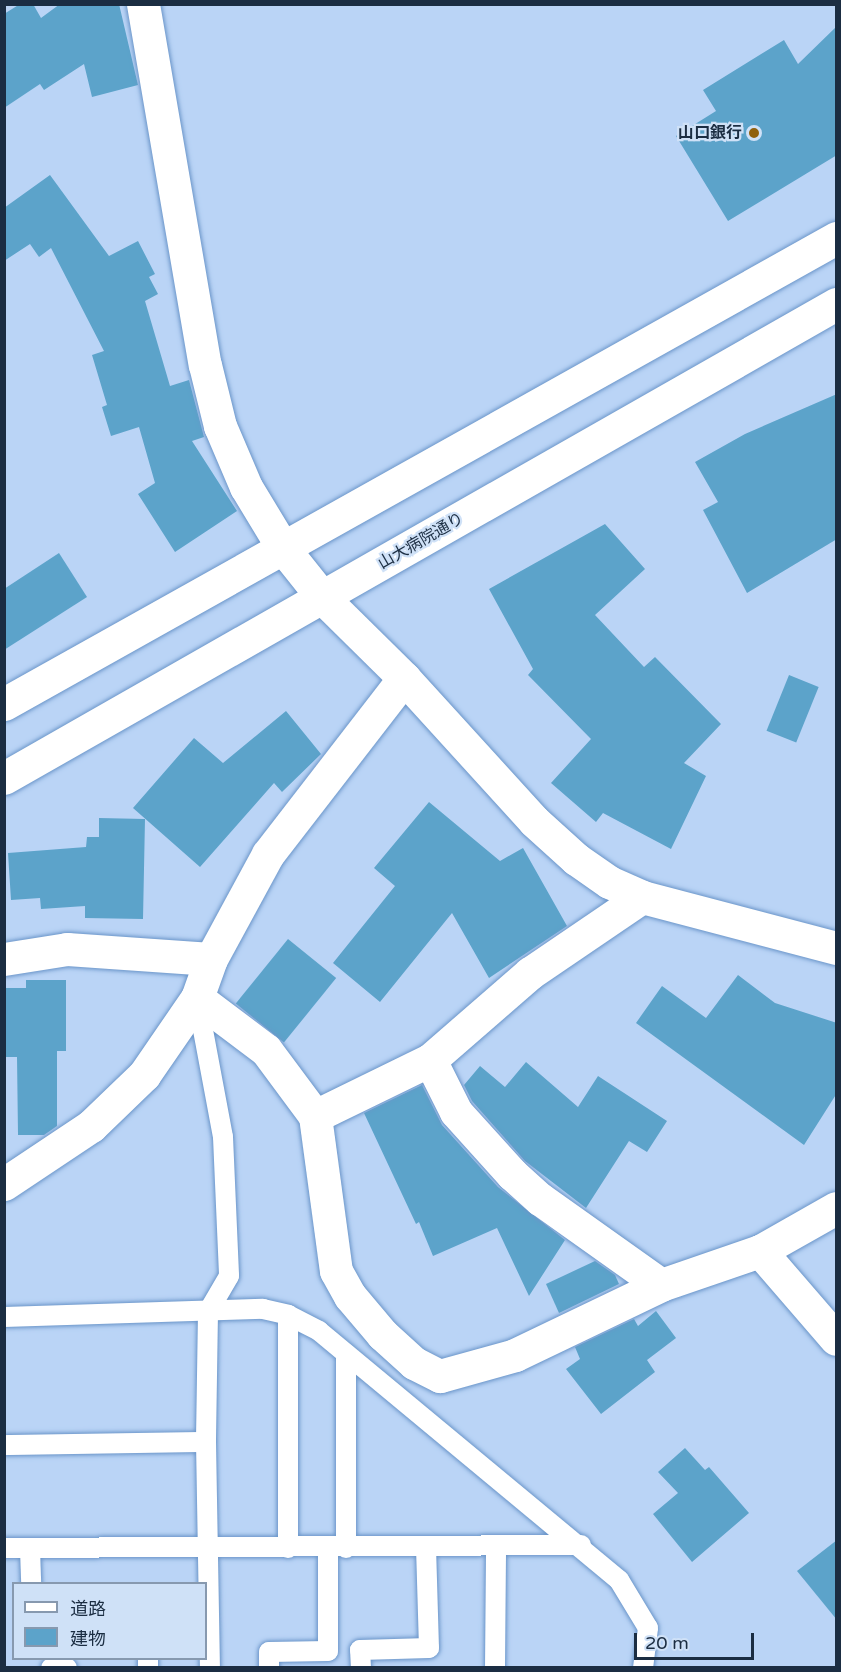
<!DOCTYPE html>
<meta charset="utf-8">
<style>
body{margin:0}
#map{position:relative;width:841px;height:1672px;overflow:hidden;background:#bad4f6;font-family:"Varela Round","Noto Sans JP",sans-serif}
div>[style]{position:absolute}
.building>*{inset:0;background:#5ca3ca;transform-origin:0 0}
.roads{filter:drop-shadow(0 0 2px #6a95c9) drop-shadow(0 0 2px #6a95c9)}
.service>*{height:20px;margin:-10px;padding:0 10px;transform-origin:10px;border-radius:10px;background:#fff}
.minor>*{height:33px;margin:-16.5px;padding:0 16.5px;transform-origin:16.5px;border-radius:16.5px;background:#fff}
.tertiary>*{height:33px;margin:-16.5px;padding:0 16.5px;transform-origin:16.5px;border-radius:16.5px;background:#fff}
.dots>*{width:16px;height:16px;translate:-50% -50%;box-sizing:border-box;border:3px solid #cfe1f7;border-radius:50%}
span{translate:-50% -50%;white-space:nowrap;text-align:center;line-height:1.15;-webkit-text-stroke:4.5px #cfe1f7;paint-order:stroke}
.poi-label{font-size:16px;color:#1b2d42;font-weight:700}
.right{translate:-100% -50%;text-align:right}
.street-label{font-size:16px;color:#1b2d42}
.frame{position:absolute;inset:0;border:6px solid #1b2d42;pointer-events:none}
.legend{position:absolute;left:12px;top:1582px;width:195px;height:78px;box-sizing:border-box;background:#cfe1f7;border:2px solid #8799af;margin:0;padding:8px 10px;list-style:none;font-size:18px;color:#1b2d42}
.legend li{display:flex;align-items:center;gap:12px;height:30px}
.legend b{width:30px;border:2px solid #8799af}
.scale{position:absolute;left:634px;top:1633px;width:120px;height:27px;box-sizing:border-box;border:3px solid #1b2d42;border-top:0;padding-left:8px;font-size:18px;line-height:21px;white-space:nowrap;color:#1b2d42;-webkit-text-stroke:4px #cfe1f7;paint-order:stroke}
</style>
<div id="map">
<div class="building">
<div style="clip-path:polygon(20px 4px,33px 4px,41px 18px,60px 4px,119px 4px,138px 85px,92px 97px,84px 64px,44px 90px,40px 84px,4px 108px,4px 14px)"></div>
<div style="clip-path:polygon(837px 26px,837px 155px,728px 221px,676px 136px,716px 111px,703px 90px,784px 40px,798px 64px)"></div>
<div style="clip-path:polygon(50px 175px,109px 256px,138px 241px,155px 274px,149px 277px,158px 294px,145px 301px,170px 386px,189px 380px,204px 437px,192px 441px,237px 511px,175px 552px,138px 494px,155px 483px,139px 427px,111px 436px,102px 407px,107px 405px,92px 355px,104px 351px,51px 248px,39px 257px,30px 244px,4px 261px,4px 208px)"></div>
<div style="clip-path:polygon(837px 394px,837px 539px,747px 593px,703px 510px,718px 502px,695px 462px,745px 434px)"></div>
<div style="clip-path:polygon(605px 524px,645px 569px,595px 615px,644px 667px,655px 657px,721px 724px,684px 763px,706px 776px,671px 849px,603px 813px,596px 822px,551px 783px,591px 739px,528px 675px,533px 669px,489px 589px)"></div>
<div style="clip-path:polygon(59px 553px,87px 597px,4px 650px,4px 589px)"></div>
<div style="left:789px;top:675px;width:32px;height:60px;rotate:22deg"></div>
<div style="clip-path:polygon(286px 711px,321px 754px,282px 792px,274px 783px,200px 867px,133px 808px,194px 738px,223px 763px)"></div>
<div style="clip-path:polygon(429px 802px,500px 861px,523px 848px,567px 926px,489px 978px,452px 913px,380px 1002px,333px 963px,395px 886px,374px 868px)"></div>
<div style="clip-path:polygon(99px 818px,145px 819px,143px 919px,85px 918px,85px 906px,41px 909px,40px 898px,11px 900px,8px 853px,86px 847px,87px 837px,99px 837px)"></div>
<div style="left:288px;top:939px;width:62px;height:83px;rotate:39deg"></div>
<div style="clip-path:polygon(738px 975px,775px 1003px,837px 1023px,837px 1093px,804px 1145px,636px 1023px,662px 986px,706px 1018px)"></div>
<div style="clip-path:polygon(26px 980px,66px 980px,66px 1051px,57px 1051px,57px 1126px,44px 1135px,18px 1135px,17px 1057px,4px 1057px,4px 988px,26px 988px)"></div>
<div style="clip-path:polygon(526px 1062px,578px 1107px,598px 1076px,667px 1121px,647px 1152px,629px 1141px,586px 1208px,525px 1161px,472px 1101px,464px 1085px,480px 1066px,505px 1087px)"></div>
<div style="clip-path:polygon(422px 1085px,442px 1125px,498px 1187px,565px 1240px,529px 1296px,497px 1228px,433px 1256px,419px 1222px,416px 1224px,364px 1113px)"></div>
<div style="clip-path:polygon(595px 1261px,615px 1275px,619px 1284px,559px 1313px,546px 1284px)"></div>
<div style="clip-path:polygon(656px 1311px,676px 1338px,647px 1360px,655px 1372px,601px 1414px,566px 1369px,580px 1359px,575px 1347px,634px 1319px,638px 1326px)"></div>
<div style="clip-path:polygon(685px 1448px,705px 1470px,709px 1467px,749px 1513px,692px 1562px,653px 1514px,678px 1493px,658px 1472px)"></div>
<div style="clip-path:polygon(837px 1540px,837px 1620px,797px 1571px)"></div>
</div>
<div class="roads">
<div class="service">
<div style="left:197px;top:998px;width:141px;rotate:79.4deg"></div>
<div style="left:223px;top:1137px;width:139px;rotate:87.5deg"></div>
<div style="left:229px;top:1276px;width:42px;rotate:120.3deg"></div>
<div style="left:208px;top:1312px;width:130px;rotate:90.9deg"></div>
<div style="left:206px;top:1442px;width:226px;rotate:89deg"></div>
<div style="left:4px;top:1317px;width:259px;rotate:-1.8deg"></div>
<div style="left:263px;top:1309px;width:26px;rotate:13deg"></div>
<div style="left:288px;top:1315px;width:35px;rotate:27deg"></div>
<div style="left:319px;top:1331px;width:390px;rotate:39.7deg"></div>
<div style="left:619px;top:1580px;width:56px;rotate:58.9deg"></div>
<div style="left:648px;top:1628px;width:40px;rotate:97.1deg"></div>
<div style="left:4px;top:1445px;width:202px;rotate:-0.9deg"></div>
<div style="left:4px;top:1548px;width:577px;rotate:-0.3deg"></div>
<div style="left:288px;top:1548px;width:233px;rotate:-90deg"></div>
<div style="left:346px;top:1548px;width:194px;rotate:-90deg"></div>
<div style="left:30px;top:1549px;width:35px;rotate:88deg"></div>
<div style="left:148px;top:1658px;width:10px;rotate:90deg"></div>
<div style="left:51px;top:1668px;width:16px"></div>
<div style="left:269px;top:1668px;width:16px;rotate:-90deg"></div>
<div style="left:269px;top:1652px;width:59px;rotate:-1deg"></div>
<div style="left:328px;top:1651px;width:103px;rotate:-90deg"></div>
<div style="left:361px;top:1668px;width:18px;rotate:-93deg"></div>
<div style="left:360px;top:1650px;width:69px;rotate:-1.7deg"></div>
<div style="left:429px;top:1648px;width:101px;rotate:-91.7deg"></div>
<div style="left:495px;top:1668px;width:122px;rotate:-89.5deg"></div>
</div>
<div class="minor">
<div style="left:4px;top:959px;width:64px;rotate:-9deg"></div>
<div style="left:67px;top:949px;width:144px;rotate:4deg"></div>
<div style="left:197px;top:998px;width:86px;rotate:37deg"></div>
<div style="left:266px;top:1050px;width:82px;rotate:53.4deg"></div>
<div style="left:315px;top:1116px;width:156px;rotate:82.3deg"></div>
<div style="left:336px;top:1271px;width:29px;rotate:61deg"></div>
<div style="left:350px;top:1296px;width:50px;rotate:49.9deg"></div>
<div style="left:382px;top:1334px;width:43px;rotate:42.2deg"></div>
<div style="left:414px;top:1363px;width:29px;rotate:27deg"></div>
<div style="left:440px;top:1376px;width:78px;rotate:-15.6deg"></div>
<div style="left:515px;top:1355px;width:162px;rotate:-25.6deg"></div>
<div style="left:661px;top:1285px;width:105px;rotate:-19deg"></div>
<div style="left:760px;top:1251px;width:87px;rotate:-29.5deg"></div>
<div style="left:430px;top:1060px;width:58px;rotate:63.4deg"></div>
<div style="left:456px;top:1112px;width:84px;rotate:47.9deg"></div>
<div style="left:512px;top:1174px;width:38px;rotate:42deg"></div>
<div style="left:540px;top:1199px;width:148px;rotate:35.4deg"></div>
<div style="left:315px;top:1116px;width:128px;rotate:-26deg"></div>
<div style="left:430px;top:1060px;width:133px;rotate:-41deg"></div>
<div style="left:530px;top:973px;width:135px;rotate:-34.2deg"></div>
<div style="left:4px;top:1184px;width:105px;rotate:-33.7deg"></div>
<div style="left:91px;top:1126px;width:74px;rotate:-43.9deg"></div>
<div style="left:144px;top:1075px;width:93px;rotate:-55.5deg"></div>
<div style="left:197px;top:998px;width:41px;rotate:-70.3deg"></div>
<div style="left:211px;top:959px;width:119px;rotate:-61.5deg"></div>
<div style="left:268px;top:854px;width:222px;rotate:-52.3deg"></div>
<div style="left:760px;top:1251px;width:116px;rotate:49.2deg"></div>
</div>
<div class="tertiary">
<div style="left:143px;top:4px;width:366px;rotate:80.3deg"></div>
<div style="left:205px;top:365px;width:63px;rotate:76.2deg"></div>
<div style="left:220px;top:426px;width:66px;rotate:66.9deg"></div>
<div style="left:246px;top:487px;width:71px;rotate:58.8deg"></div>
<div style="left:283px;top:548px;width:64px;rotate:51.3deg"></div>
<div style="left:323px;top:598px;width:114px;rotate:44.6deg"></div>
<div style="left:404px;top:678px;width:193px;rotate:47.7deg"></div>
<div style="left:534px;top:821px;width:57px;rotate:42.1deg"></div>
<div style="left:576px;top:859px;width:40px;rotate:34.9deg"></div>
<div style="left:609px;top:882px;width:36px;rotate:24deg"></div>
<div style="left:642px;top:897px;width:201px;rotate:14.7deg"></div>
<div style="left:4px;top:704px;width:954px;rotate:-29.25deg"></div>
<div style="left:4px;top:778px;width:958px;rotate:-29.67deg"></div>
</div>
</div>
<div class="dots">
<div style="left:754px;top:133px;background:#90610d"></div>
</div>
<div class="poi-label">
<span class="right" style="left:742px;top:133px">山口銀行</span>
</div>
<div class="street-label">
<span style="left:421px;top:541px;rotate:-30deg">山大病院通り</span>
</div>
<div class="frame"></div>
<ul class="legend">
<li><b style="height:8px;background:#fff"></b>道路</li>
<li><b style="height:16px;background:#5ca3ca"></b>建物</li>
</ul>
<div class="scale">20 m</div>
</div>
